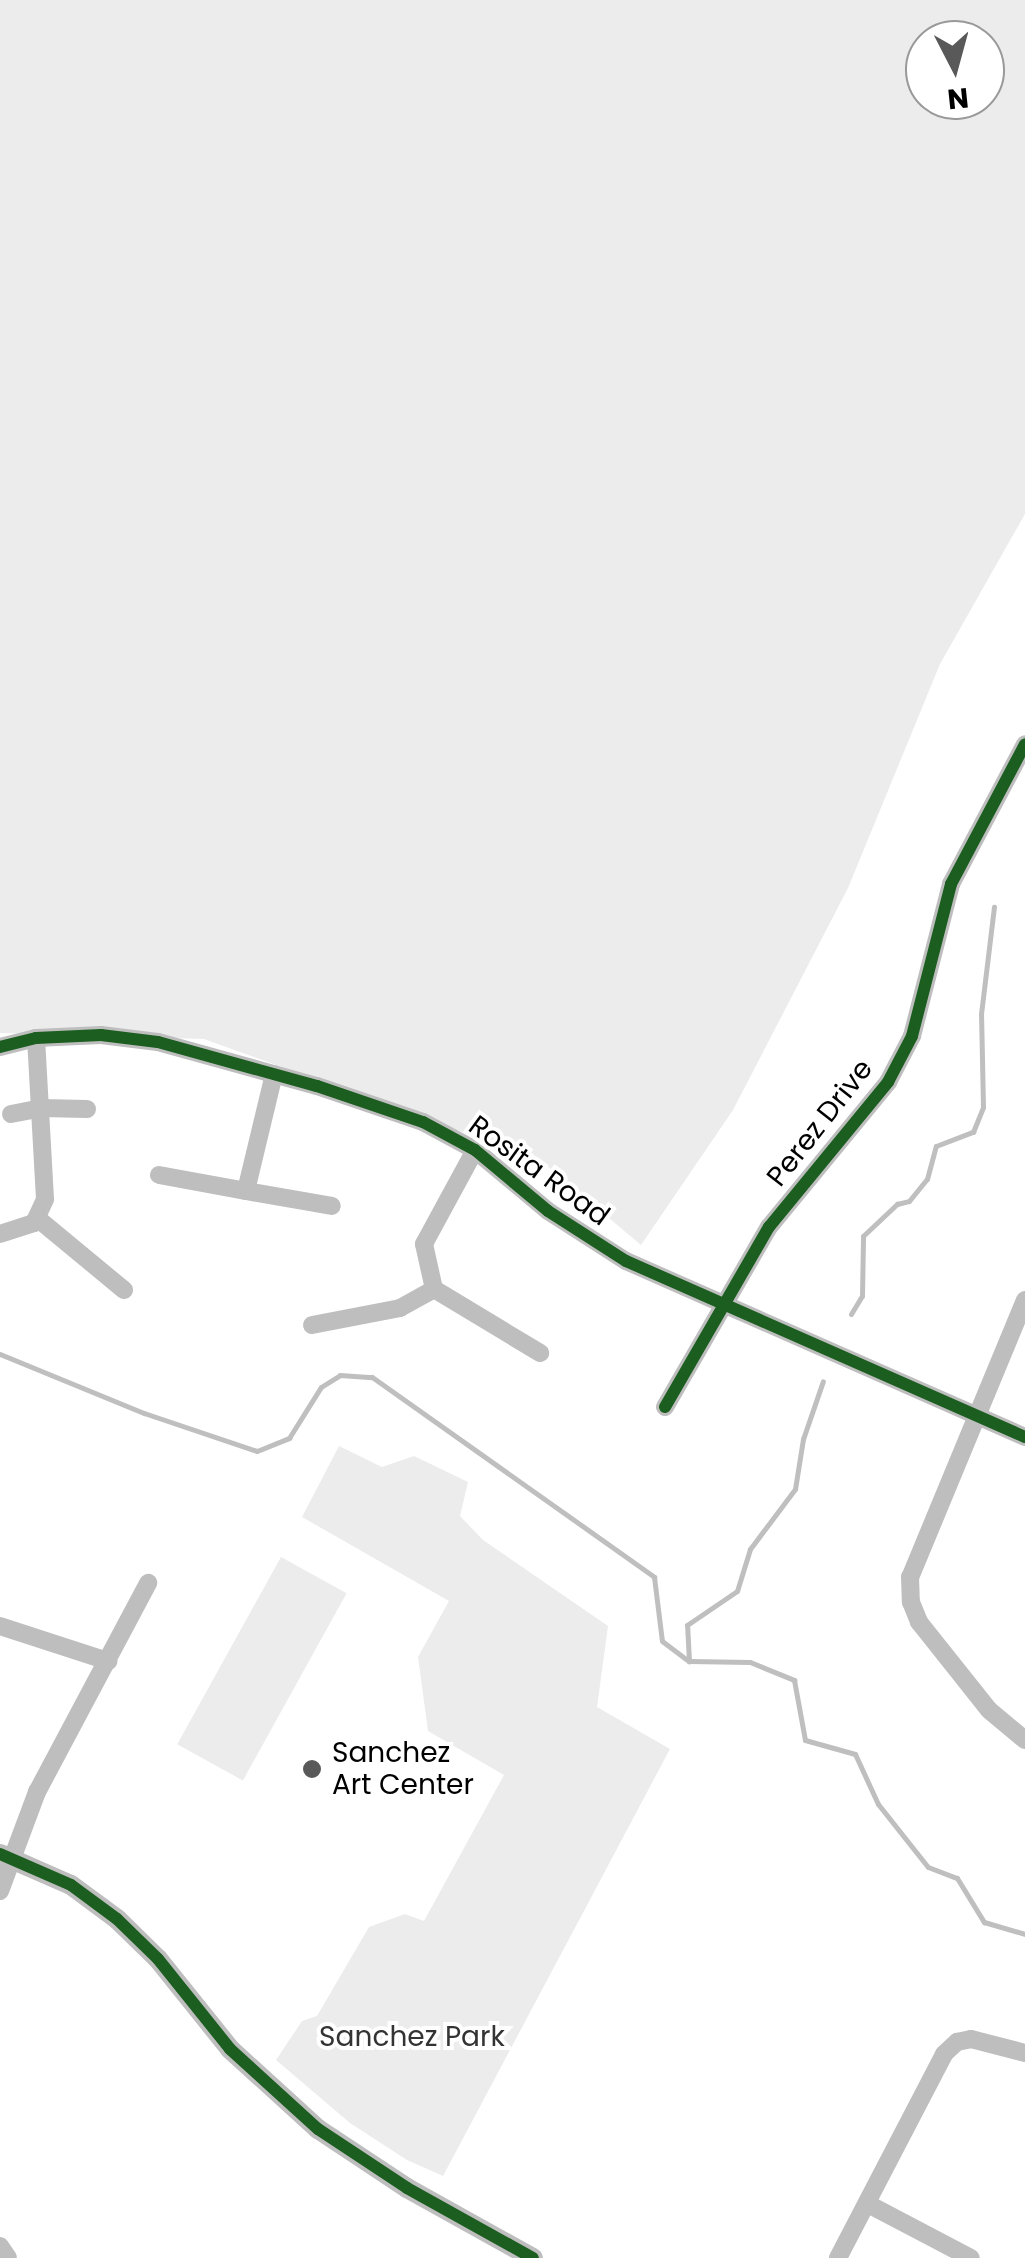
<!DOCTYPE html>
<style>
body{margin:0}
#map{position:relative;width:1025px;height:2258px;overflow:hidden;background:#fff;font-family:Poppins,sans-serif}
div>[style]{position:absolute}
.green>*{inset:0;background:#ececec;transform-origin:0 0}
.stream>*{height:5px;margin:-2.5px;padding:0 2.5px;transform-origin:2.5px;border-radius:2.5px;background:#bfbfbf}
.minor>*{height:18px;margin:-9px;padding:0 9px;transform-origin:9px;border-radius:9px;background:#bebebe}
.tertiary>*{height:20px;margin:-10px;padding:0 10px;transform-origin:10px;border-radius:10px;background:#bebebe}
.cycleway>*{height:12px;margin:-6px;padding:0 6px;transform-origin:6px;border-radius:6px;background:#1b5e20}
.dots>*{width:28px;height:28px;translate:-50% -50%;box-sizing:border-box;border:5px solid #fff;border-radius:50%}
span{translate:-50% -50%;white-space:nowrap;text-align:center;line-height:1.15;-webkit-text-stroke:8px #fff;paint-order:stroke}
.street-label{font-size:28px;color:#000}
.poi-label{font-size:28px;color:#000}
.left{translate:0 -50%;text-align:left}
.park-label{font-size:28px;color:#333}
.north{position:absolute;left:905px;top:20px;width:100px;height:100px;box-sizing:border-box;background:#fff;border:2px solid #999;border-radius:50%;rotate:174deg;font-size:28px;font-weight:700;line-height:40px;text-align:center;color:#000}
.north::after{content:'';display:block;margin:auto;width:35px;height:45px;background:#595959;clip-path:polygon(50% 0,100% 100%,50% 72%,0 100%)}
</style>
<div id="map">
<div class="green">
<div style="clip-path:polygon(evenodd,0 0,1025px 0,1025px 514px,940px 664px,848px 888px,733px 1110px,641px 1245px,540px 1160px,204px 1039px,0 1033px,0 0,925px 40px,985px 40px,985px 100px,925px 100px,925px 40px)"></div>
<div style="clip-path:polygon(339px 1446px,382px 1467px,414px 1456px,468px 1482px,460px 1516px,483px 1540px,608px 1626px,597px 1707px,670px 1749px,443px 2176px,407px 2160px,350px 2123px,276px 2060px,302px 2021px,317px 2016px,369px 1927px,405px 1914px,424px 1921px,504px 1775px,428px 1731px,418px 1657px,449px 1601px,302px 1517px)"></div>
<div style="left:281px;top:1557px;width:75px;height:214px;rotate:29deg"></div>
</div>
<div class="stream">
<div style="left:851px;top:1314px;width:21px;rotate:-59deg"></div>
<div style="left:862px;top:1296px;width:60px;rotate:-89deg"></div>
<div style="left:863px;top:1236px;width:47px;rotate:-43.3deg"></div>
<div style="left:897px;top:1204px;width:12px;rotate:-14deg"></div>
<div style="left:909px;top:1201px;width:28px;rotate:-51deg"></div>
<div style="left:927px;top:1179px;width:34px;rotate:-75deg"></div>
<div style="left:936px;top:1146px;width:40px;rotate:-21deg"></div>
<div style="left:973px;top:1132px;width:27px;rotate:-68deg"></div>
<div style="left:983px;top:1107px;width:93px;rotate:-91.2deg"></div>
<div style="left:981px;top:1014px;width:108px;rotate:-83.1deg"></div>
<div style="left:0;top:1354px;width:156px;rotate:22.3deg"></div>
<div style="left:144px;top:1413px;width:119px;rotate:18.6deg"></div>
<div style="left:257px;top:1451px;width:35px;rotate:-22deg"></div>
<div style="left:289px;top:1438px;width:60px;rotate:-57.9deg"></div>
<div style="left:321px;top:1387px;width:22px;rotate:-32deg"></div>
<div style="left:340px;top:1375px;width:32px;rotate:4deg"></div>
<div style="left:372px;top:1377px;width:346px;rotate:35.3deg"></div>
<div style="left:654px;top:1577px;width:64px;rotate:82.9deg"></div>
<div style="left:662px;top:1641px;width:34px;rotate:37deg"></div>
<div style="left:689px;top:1661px;width:61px;rotate:0.9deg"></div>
<div style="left:750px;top:1662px;width:48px;rotate:22.2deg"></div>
<div style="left:794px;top:1680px;width:61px;rotate:79.6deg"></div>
<div style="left:805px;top:1740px;width:52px;rotate:15.6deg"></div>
<div style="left:855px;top:1754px;width:55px;rotate:65.3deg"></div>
<div style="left:878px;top:1804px;width:80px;rotate:51.6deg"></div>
<div style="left:928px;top:1867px;width:31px;rotate:21deg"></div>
<div style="left:957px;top:1878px;width:52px;rotate:58.5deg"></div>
<div style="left:984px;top:1922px;width:43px;rotate:16.3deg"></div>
<div style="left:689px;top:1661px;width:36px;rotate:-93deg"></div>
<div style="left:687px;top:1625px;width:60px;rotate:-34.2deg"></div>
<div style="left:737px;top:1591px;width:44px;rotate:-72.8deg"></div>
<div style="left:750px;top:1549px;width:75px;rotate:-53.1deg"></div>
<div style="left:795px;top:1489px;width:51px;rotate:-80.9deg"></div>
<div style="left:803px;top:1439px;width:61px;rotate:-71deg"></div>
</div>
<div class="minor">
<div style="left:0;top:1047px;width:37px;rotate:-14deg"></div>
<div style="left:36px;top:1038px;width:65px;rotate:-2.6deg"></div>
<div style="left:101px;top:1035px;width:57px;rotate:7deg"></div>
<div style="left:158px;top:1042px;width:165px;rotate:15.5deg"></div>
<div style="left:317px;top:1086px;width:112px;rotate:18.8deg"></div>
<div style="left:423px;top:1122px;width:59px;rotate:28.3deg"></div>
<div style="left:475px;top:1150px;width:95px;rotate:39.9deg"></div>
<div style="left:548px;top:1211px;width:93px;rotate:32.7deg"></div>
<div style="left:626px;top:1261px;width:436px;rotate:23.8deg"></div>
<div style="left:274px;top:1074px;width:120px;rotate:103.5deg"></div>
<div style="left:246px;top:1191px;width:87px;rotate:9.9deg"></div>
<div style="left:11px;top:1114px;width:31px;rotate:-11deg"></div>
<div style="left:41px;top:1108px;width:46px;rotate:1.2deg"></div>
<div style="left:475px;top:1150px;width:107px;rotate:118.5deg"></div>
<div style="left:424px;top:1244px;width:46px;rotate:77.5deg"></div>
<div style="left:434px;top:1289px;width:124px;rotate:31.1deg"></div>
<div style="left:159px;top:1175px;width:88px;rotate:10.4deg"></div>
<div style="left:37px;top:1218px;width:113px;rotate:39.6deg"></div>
<div style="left:0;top:1234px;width:36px;rotate:-18deg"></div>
<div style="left:34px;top:1223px;width:26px;rotate:-65deg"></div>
<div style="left:45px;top:1199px;width:161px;rotate:-93.2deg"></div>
<div style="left:1025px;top:1300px;width:300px;rotate:112.5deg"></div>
<div style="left:910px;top:1577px;width:25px;rotate:88deg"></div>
<div style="left:911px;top:1602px;width:22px;rotate:68deg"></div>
<div style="left:919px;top:1622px;width:112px;rotate:51.5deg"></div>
<div style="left:989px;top:1710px;width:47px;rotate:39.8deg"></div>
<div style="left:312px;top:1325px;width:90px;rotate:-10.9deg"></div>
<div style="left:400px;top:1308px;width:39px;rotate:-29deg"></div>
<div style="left:665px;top:1407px;width:208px;rotate:-60deg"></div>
<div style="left:769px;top:1227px;width:188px;rotate:-50.6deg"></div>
<div style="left:888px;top:1082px;width:52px;rotate:-62.4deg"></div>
<div style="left:912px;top:1036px;width:157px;rotate:-75.6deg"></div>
<div style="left:951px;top:884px;width:158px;rotate:-62.1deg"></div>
<div style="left:0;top:1626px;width:114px;rotate:18deg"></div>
<div style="left:0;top:1891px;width:106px;rotate:-69.5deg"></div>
<div style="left:37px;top:1792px;width:237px;rotate:-62deg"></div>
<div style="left:868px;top:2204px;width:116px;rotate:27.7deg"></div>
<div style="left:0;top:2246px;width:14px;rotate:56deg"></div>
<div style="left:838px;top:2258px;width:230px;rotate:-62.5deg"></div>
<div style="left:944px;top:2054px;width:18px;rotate:-43deg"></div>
<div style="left:957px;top:2042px;width:14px;rotate:-12deg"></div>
<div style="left:971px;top:2039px;width:56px;rotate:14.5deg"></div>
</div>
<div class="tertiary">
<div style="left:0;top:1854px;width:77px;rotate:23.6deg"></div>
<div style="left:71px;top:1885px;width:57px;rotate:36.5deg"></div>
<div style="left:117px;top:1919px;width:57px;rotate:44.3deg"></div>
<div style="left:158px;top:1959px;width:115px;rotate:51.3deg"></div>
<div style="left:230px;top:2049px;width:119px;rotate:42.3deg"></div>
<div style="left:318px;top:2129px;width:107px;rotate:33.5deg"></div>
<div style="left:407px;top:2188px;width:144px;rotate:29.1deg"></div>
</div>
<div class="cycleway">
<div style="left:0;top:1047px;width:37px;rotate:-14deg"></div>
<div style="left:36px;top:1038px;width:65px;rotate:-2.6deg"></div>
<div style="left:101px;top:1035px;width:57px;rotate:7deg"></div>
<div style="left:158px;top:1042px;width:165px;rotate:15.5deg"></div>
<div style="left:317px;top:1086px;width:112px;rotate:18.8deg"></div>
<div style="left:423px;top:1122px;width:59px;rotate:28.3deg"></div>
<div style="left:475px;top:1150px;width:95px;rotate:39.9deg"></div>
<div style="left:548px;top:1211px;width:93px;rotate:32.7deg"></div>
<div style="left:626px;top:1261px;width:436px;rotate:23.8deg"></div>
<div style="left:665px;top:1407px;width:208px;rotate:-60deg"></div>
<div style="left:769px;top:1227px;width:188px;rotate:-50.6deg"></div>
<div style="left:888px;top:1082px;width:52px;rotate:-62.4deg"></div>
<div style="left:912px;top:1036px;width:157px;rotate:-75.6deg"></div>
<div style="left:951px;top:884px;width:158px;rotate:-62.1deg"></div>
<div style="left:0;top:1854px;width:77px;rotate:23.6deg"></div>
<div style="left:71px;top:1885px;width:57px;rotate:36.5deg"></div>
<div style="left:117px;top:1919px;width:57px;rotate:44.3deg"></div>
<div style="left:158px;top:1959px;width:115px;rotate:51.3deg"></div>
<div style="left:230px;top:2049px;width:119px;rotate:42.3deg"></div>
<div style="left:318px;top:2129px;width:107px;rotate:33.5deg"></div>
<div style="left:407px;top:2188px;width:144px;rotate:29.1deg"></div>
</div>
<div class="dots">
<div style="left:312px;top:1769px;background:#595959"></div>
</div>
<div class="street-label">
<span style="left:820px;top:1123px;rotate:-52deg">Perez Drive</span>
<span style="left:539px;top:1171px;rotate:36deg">Rosita Road</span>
</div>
<div class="poi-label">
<span class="left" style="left:332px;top:1769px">Sanchez<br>Art Center</span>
</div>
<div class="park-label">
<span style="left:412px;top:2037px">Sanchez Park</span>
</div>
<div class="north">N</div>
</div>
